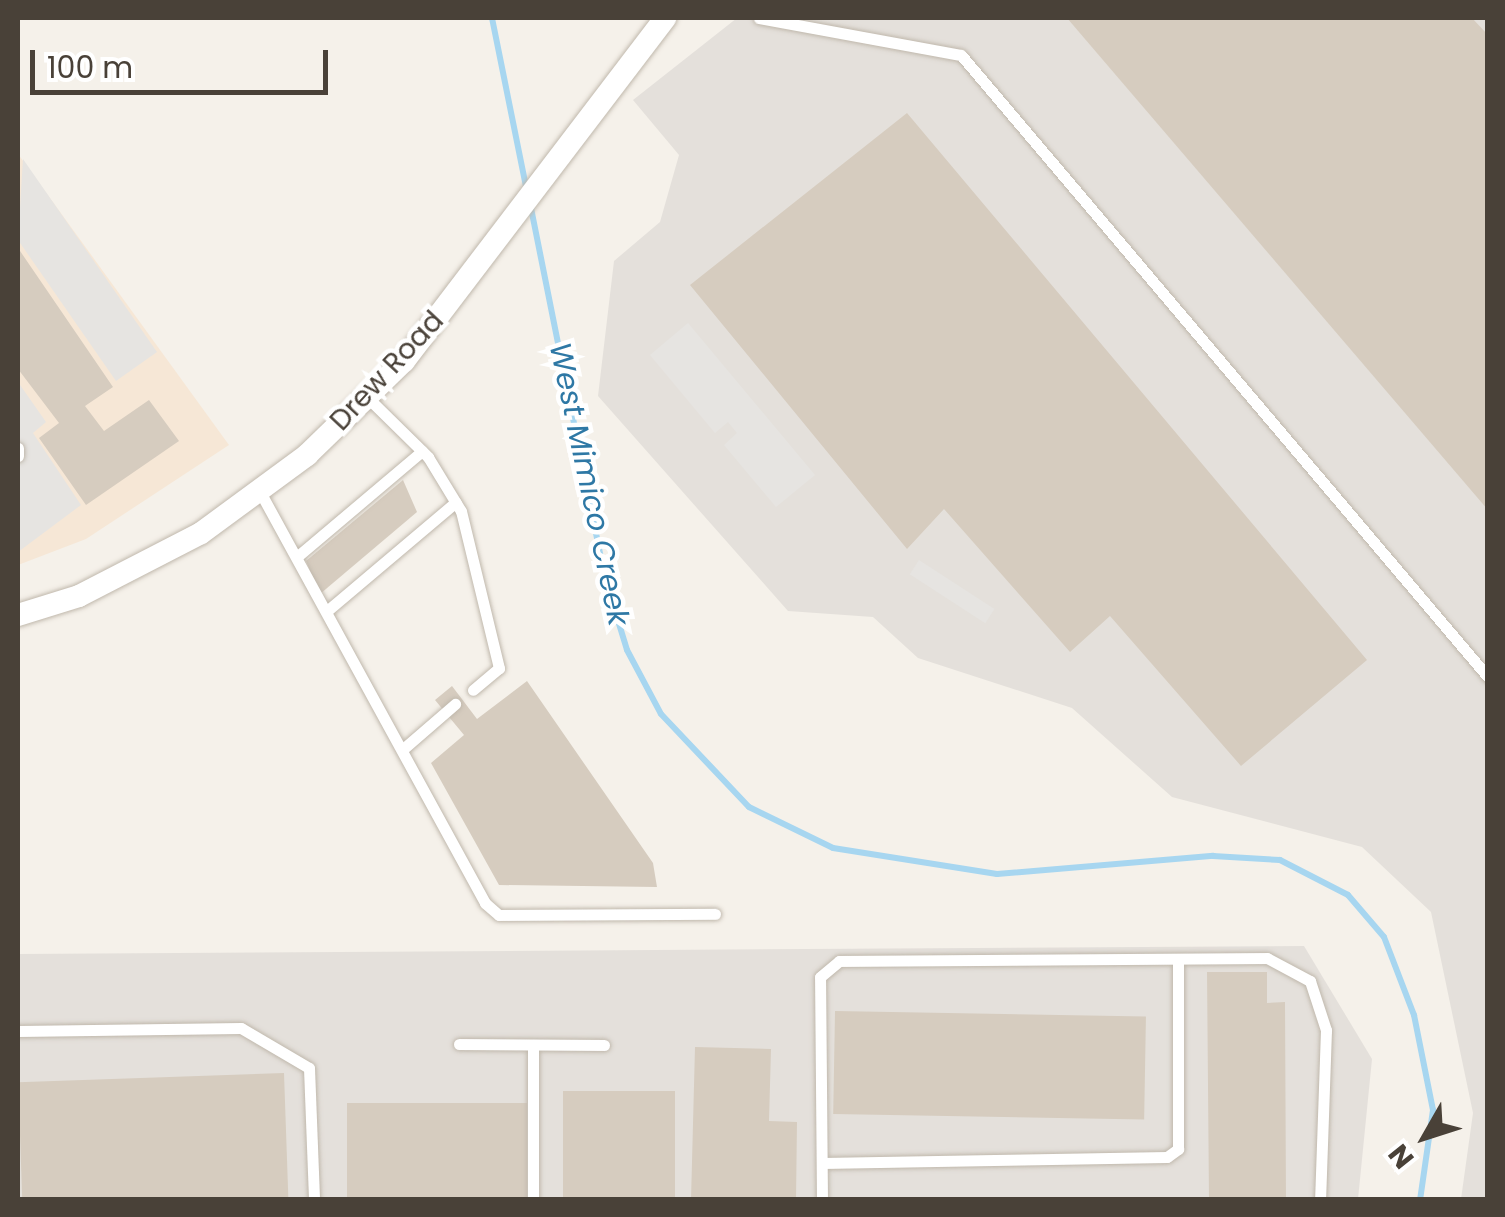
<!DOCTYPE html>
<style>
body{margin:0}
#map{position:relative;width:1505px;height:1217px;overflow:hidden;background:#f5f1ea;font-family:Poppins,sans-serif}
div>[style]{position:absolute}
.commercial>*{inset:0;background:#f6e7d6}
.industrial>*{inset:0;background:#e4e0db}
.parking>*{inset:0;background:#e6e4e1;transform-origin:0 0}
.stream>*{height:6px;margin:-3px;padding:0 3px;transform-origin:3px;border-radius:3px;background:#a7d6f0}
.building>*{inset:0;background:#d6ccbf;transform-origin:0 0}
.roads{filter:drop-shadow(0 0 2px #c0b8ac) drop-shadow(0 0 2px #c0b8ac)}
.service>*{height:11px;margin:-5.5px;padding:0 5.5px;transform-origin:5.5px;border-radius:5.5px;background:#fff}
.minor>*{height:22px;margin:-11px;padding:0 11px;transform-origin:11px;border-radius:11px;background:#fff}
span{translate:-50% -50%;white-space:nowrap;text-align:center;line-height:1.15;-webkit-text-stroke:9px #fff;paint-order:stroke}
.street-label{font-size:28px;color:#494138}
.water-label{font-size:30px;color:#2e78a5;font-style:italic}
.frame{position:absolute;inset:0;border:20px solid #494138;pointer-events:none}
.north{position:absolute;left:1375px;top:1087px;width:100px;height:100px;-webkit-text-stroke:8px #fff;paint-order:stroke;rotate:231deg;font-size:28px;font-weight:700;line-height:40px;text-align:center;color:#494138}
.north::after{content:'';display:block;margin:auto;width:35px;height:45px;background:#494138;clip-path:polygon(50% 0,100% 100%,50% 72%,0 100%)}
.scale{position:absolute;left:30px;top:50px;width:298px;height:45px;box-sizing:border-box;border:5px solid #494138;border-top:0;padding-left:12px;font-size:30px;line-height:35px;white-space:nowrap;color:#494138;-webkit-text-stroke:8px #fff;paint-order:stroke}
</style>
<div id="map">
<div class="commercial">
<div style="clip-path:polygon(18px 154px,229px 445px,86px 539px,18px 565px)"></div>
</div>
<div class="industrial">
<div style="clip-path:polygon(737px 18px,1487px 18px,1487px 1199px,1461px 1199px,1473px 1113px,1431px 912px,1362px 847px,1172px 797px,1072px 708px,918px 658px,873px 617px,788px 611px,598px 396px,614px 261px,660px 222px,679px 155px,633px 100px)"></div>
<div style="clip-path:polygon(1304px 946px,1372px 1059px,1358px 1199px,18px 1199px,18px 954px)"></div>
</div>
<div class="parking">
<div style="clip-path:polygon(23px 159px,157px 352px,116px 381px,18px 240px)"></div>
<div style="clip-path:polygon(688px 323px,815px 475px,776px 507px,724px 445px,737px 433px,728px 422px,715px 433px,650px 355px)"></div>
<div style="clip-path:polygon(18px 382px,46px 422px,33px 433px,81px 505px,18px 552px)"></div>
<div style="left:919px;top:560px;width:90px;height:17px;rotate:33deg"></div>
</div>
<div class="stream">
<div style="left:492px;top:18px;width:177px;rotate:78.6deg"></div>
<div style="left:531px;top:208px;width:377px;rotate:78.7deg"></div>
<div style="left:605px;top:578px;width:75px;rotate:73deg"></div>
<div style="left:627px;top:650px;width:72px;rotate:62deg"></div>
<div style="left:661px;top:714px;width:128px;rotate:46.6deg"></div>
<div style="left:749px;top:807px;width:93px;rotate:26deg"></div>
<div style="left:833px;top:848px;width:166px;rotate:9deg"></div>
<div style="left:997px;top:874px;width:217px;rotate:-4.8deg"></div>
<div style="left:1213px;top:856px;width:67px;rotate:3.4deg"></div>
<div style="left:1280px;top:860px;width:76px;rotate:27.2deg"></div>
<div style="left:1348px;top:895px;width:55px;rotate:49.4deg"></div>
<div style="left:1384px;top:937px;width:84px;rotate:69deg"></div>
<div style="left:1414px;top:1015px;width:97px;rotate:78.7deg"></div>
<div style="left:1433px;top:1110px;width:91px;rotate:98.2deg"></div>
</div>
<div class="building">
<div style="clip-path:polygon(1067px 18px,1472px 18px,1488px 35px,1488px 510px)"></div>
<div style="clip-path:polygon(907px 113px,1367px 660px,1241px 766px,1110px 616px,1070px 652px,944px 509px,907px 549px,690px 285px)"></div>
<div style="clip-path:polygon(18px 248px,113px 387px,85px 406px,104px 431px,149px 400px,179px 441px,86px 505px,39px 438px,59px 423px,18px 369px)"></div>
<div style="clip-path:polygon(403px 480px,417px 512px,320px 594px,306px 561px)"></div>
<div style="clip-path:polygon(527px 681px,653px 863px,657px 887px,499px 885px,431px 763px,464px 735px,435px 700px,452px 686px,477px 719px)"></div>
<div style="clip-path:polygon(1207px 972px,1267px 972px,1267px 1003px,1285px 1002px,1286px 1200px,1209px 1200px)"></div>
<div style="left:835px;top:1011px;width:311px;height:103px;rotate:1deg"></div>
<div style="clip-path:polygon(695px 1047px,771px 1049px,769px 1121px,797px 1122px,796px 1200px,691px 1200px)"></div>
<div style="left:284px;top:1073px;width:127px;height:266px;rotate:88deg"></div>
<div style="left:563px;top:1091px;width:112px;height:109px"></div>
<div style="left:347px;top:1103px;width:180px;height:97px"></div>
</div>
<div class="roads">
<div class="service">
<div style="left:759px;top:18px;width:205px;rotate:10.4deg"></div>
<div style="left:961px;top:55px;width:815px;rotate:49.73deg"></div>
<div style="left:367px;top:397px;width:86px;rotate:44.5deg"></div>
<div style="left:428px;top:457px;width:63px;rotate:58.6deg"></div>
<div style="left:461px;top:511px;width:162px;rotate:76.4deg"></div>
<div style="left:499px;top:668px;width:34px;rotate:140deg"></div>
<div style="left:18px;top:448px;width:8px;rotate:90deg"></div>
<div style="left:259px;top:490px;width:471px;rotate:61.3deg"></div>
<div style="left:485px;top:903px;width:18px;rotate:41deg"></div>
<div style="left:499px;top:915px;width:216px;rotate:-0.3deg"></div>
<div style="left:299px;top:555px;width:161px;rotate:-40.2deg"></div>
<div style="left:328px;top:610px;width:167px;rotate:-40.2deg"></div>
<div style="left:403px;top:749px;width:69px;rotate:-40.9deg"></div>
<div style="left:18px;top:1031px;width:223px;rotate:-0.8deg"></div>
<div style="left:241px;top:1028px;width:79px;rotate:30.5deg"></div>
<div style="left:309px;top:1068px;width:132px;rotate:87.8deg"></div>
<div style="left:459px;top:1044px;width:145px;rotate:0.4deg"></div>
<div style="left:533px;top:1045px;width:155px;rotate:90deg"></div>
<div style="left:822px;top:1163px;width:345px;rotate:-1deg"></div>
<div style="left:1167px;top:1157px;width:14px;rotate:-36deg"></div>
<div style="left:1178px;top:1149px;width:189px;rotate:-90deg"></div>
<div style="left:822px;top:1200px;width:223px;rotate:-90.5deg"></div>
<div style="left:820px;top:977px;width:25px;rotate:-40deg"></div>
<div style="left:839px;top:961px;width:428px;rotate:-0.4deg"></div>
<div style="left:1267px;top:958px;width:49px;rotate:28.1deg"></div>
<div style="left:1310px;top:981px;width:52px;rotate:71.9deg"></div>
<div style="left:1326px;top:1030px;width:170px;rotate:92deg"></div>
</div>
<div class="minor">
<div style="left:18px;top:615px;width:64px;rotate:-17.3deg"></div>
<div style="left:79px;top:596px;width:137px;rotate:-27.3deg"></div>
<div style="left:201px;top:533px;width:132px;rotate:-36.3deg"></div>
<div style="left:307px;top:455px;width:135px;rotate:-44.1deg"></div>
<div style="left:404px;top:361px;width:431px;rotate:-52.7deg"></div>
</div>
</div>
<div class="street-label">
<span style="left:387px;top:371px;rotate:-47deg">Drew Road</span>
</div>
<div class="water-label">
<span style="left:589px;top:484px;rotate:78deg">West Mimico Creek</span>
</div>
<div class="frame"></div>
<div class="north">N</div>
<div class="scale">100 m</div>
</div>
